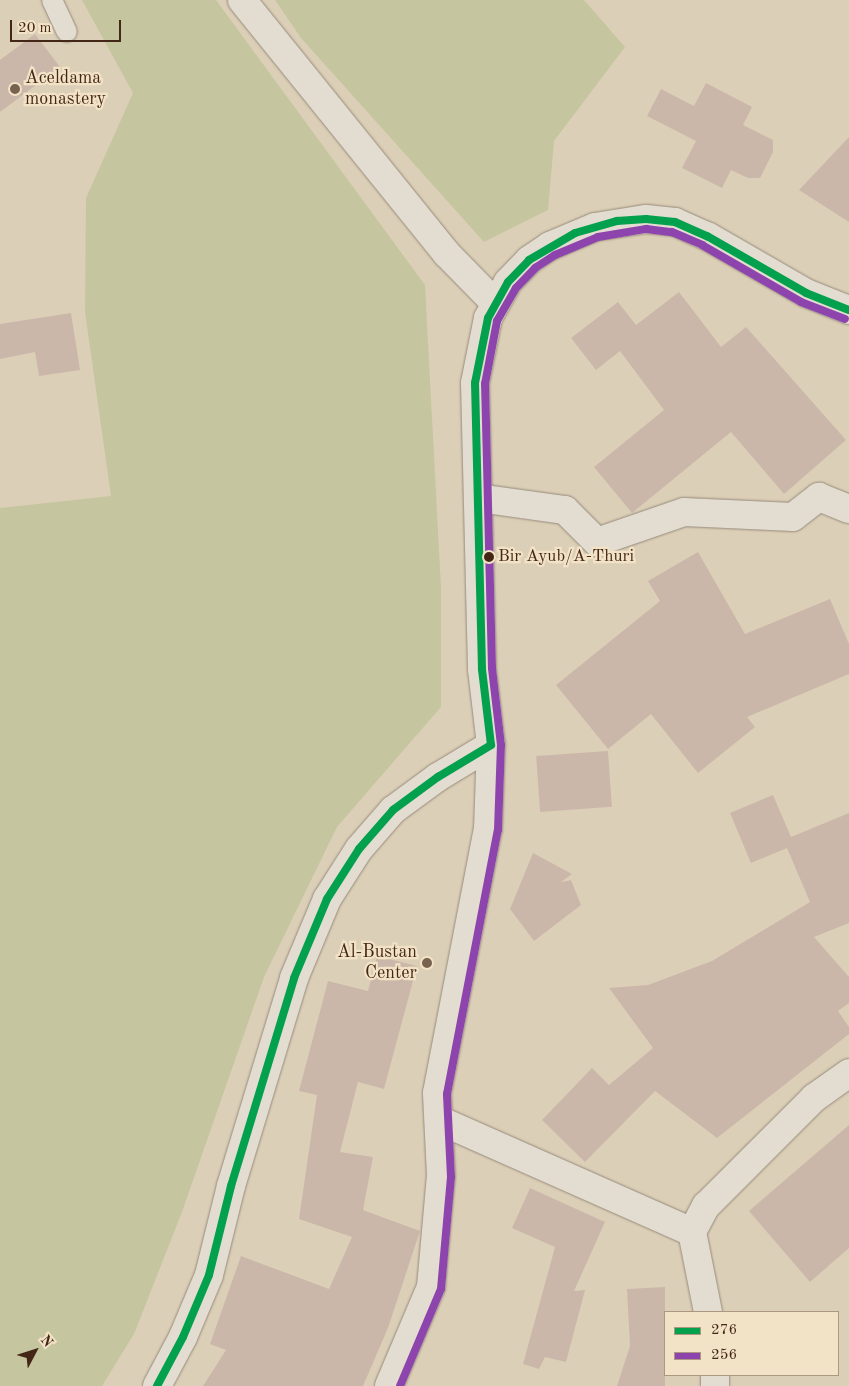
<!DOCTYPE html>
<style>
body{margin:0}
#map{position:relative;width:849px;height:1386px;overflow:hidden;background:#dccfb7;font-family:"Old Standard TT",serif}
div>[style]{position:absolute}
.green>*{inset:0;background:#c5c69f}
.building>*{inset:0;background:#cbb7a9;transform-origin:0 0}
.roads{filter:drop-shadow(0 0 1px #968b7c) drop-shadow(0 0 1px #968b7c)}
.service>*{height:20px;margin:-10px;padding:0 10px;transform-origin:10px;border-radius:10px;background:#e3dcd0}
.minor>*{height:28px;margin:-14px;padding:0 14px;transform-origin:14px;border-radius:14px;background:#e3dcd0}
.tertiary>*{height:28px;margin:-14px;padding:0 14px;transform-origin:14px;border-radius:14px;background:#e3dcd0}
.bus-1>*{height:8px;margin:-4px;padding:0 4px;transform-origin:4px;border-radius:4px;background:#03a04e}
.bus-2>*{height:8px;margin:-4px;padding:0 4px;transform-origin:4px;border-radius:4px;background:#8e44ad}
.dots>*{width:14px;height:14px;translate:-50% -50%;box-sizing:border-box;border:2px solid #f2e2c6;border-radius:50%}
span{translate:-50% -50%;white-space:nowrap;text-align:center;line-height:1.15;-webkit-text-stroke:4.5px #f2e2c6;paint-order:stroke}
.bus-label{font-size:17px;color:#442617}
.left{translate:0 -50%;text-align:left}
.poi-label{font-size:18px;color:#442617}
.right{translate:-100% -50%;text-align:right}
.legend{position:absolute;left:664px;top:1311px;width:175px;height:65px;box-sizing:border-box;background:#f2e2c6;border:1px solid #ac9780;margin:0;padding:6px 9px;list-style:none;font-size:15px;color:#442617}
.legend li{display:flex;align-items:center;gap:10px;height:25px}
.legend b{width:25px;border:1px solid #ac9780}
.north{position:absolute;left:10px;top:1326px;width:50px;height:50px;-webkit-text-stroke:4px #f2e2c6;paint-order:stroke;rotate:50deg;font-size:14px;font-weight:700;line-height:20px;text-align:center;color:#442617}
.north::after{content:'';display:block;margin:auto;width:18px;height:22px;background:#442617;clip-path:polygon(50% 0,100% 100%,50% 72%,0 100%)}
.scale{position:absolute;left:10px;top:20px;width:111px;height:22px;box-sizing:border-box;border:2px solid #442617;border-top:0;padding-left:6px;font-size:15px;line-height:18px;white-space:nowrap;color:#442617;-webkit-text-stroke:4px #f2e2c6;paint-order:stroke}
</style>
<div id="map">
<div class="green">
<div style="clip-path:polygon(82px 0,216px 0,425px 285px,441px 588px,441px 707px,337px 827px,264px 977px,182px 1212px,134px 1334px,102px 1386px,0 1386px,0 508px,111px 496px,85px 312px,86px 198px,133px 93px)"></div>
<div style="clip-path:polygon(275px 0,584px 0,625px 47px,554px 141px,548px 210px,484px 242px,301px 38px)"></div>
</div>
<div class="building">
<div style="clip-path:polygon(35px 34px,60px 67px,0 112px,0 60px)"></div>
<div style="clip-path:polygon(706px 83px,752px 107px,743px 125px,773px 140px,773px 152px,760px 178px,748px 178px,731px 170px,722px 188px,682px 168px,696px 141px,647px 116px,661px 89px,694px 106px)"></div>
<div style="clip-path:polygon(849px 137px,849px 222px,799px 190px)"></div>
<div style="clip-path:polygon(679px 292px,721px 347px,746px 327px,846px 440px,784px 494px,731px 432px,632px 513px,594px 467px,664px 410px,620px 351px,596px 370px,571px 338px,618px 302px,636px 325px)"></div>
<div style="clip-path:polygon(71px 313px,80px 370px,39px 376px,35px 352px,0 359px,0 324px)"></div>
<div style="clip-path:polygon(698px 552px,745px 634px,830px 599px,849px 644px,849px 674px,747px 717px,755px 727px,698px 773px,651px 714px,608px 749px,556px 685px,660px 601px,648px 581px)"></div>
<div style="left:608px;top:751px;width:56px;height:72px;rotate:86deg"></div>
<div style="clip-path:polygon(773px 795px,791px 837px,849px 813px,849px 923px,814px 937px,849px 977px,849px 1003px,838px 1011px,849px 1027px,849px 1034px,717px 1138px,655px 1091px,585px 1162px,542px 1120px,592px 1068px,609px 1085px,653px 1048px,609px 988px,648px 985px,712px 961px,810px 902px,787px 848px,751px 863px,730px 813px)"></div>
<div style="clip-path:polygon(533px 853px,572px 874px,561px 882px,571px 880px,581px 905px,534px 941px,510px 909px)"></div>
<div style="clip-path:polygon(377px 956px,417px 966px,384px 1089px,358px 1082px,340px 1152px,373px 1157px,363px 1210px,420px 1231px,388px 1328px,363px 1386px,203px 1386px,226px 1350px,210px 1344px,241px 1256px,329px 1289px,352px 1237px,299px 1219px,317px 1095px,299px 1091px,328px 981px,368px 991px)"></div>
<div style="clip-path:polygon(849px 1125px,849px 1248px,810px 1282px,749px 1211px)"></div>
<div style="clip-path:polygon(530px 1188px,605px 1222px,574px 1291px,585px 1290px,566px 1362px,545px 1357px,539px 1369px,523px 1364px,555px 1247px,512px 1228px)"></div>
<div style="clip-path:polygon(665px 1287px,665px 1386px,617px 1386px,630px 1346px,627px 1289px)"></div>
</div>
<div class="roads">
<div class="service">
<div style="left:52px;top:0;width:35px;rotate:65deg"></div>
</div>
<div class="minor">
<div style="left:478px;top:498px;width:88px;rotate:7.9deg"></div>
<div style="left:565px;top:510px;width:45px;rotate:45deg"></div>
<div style="left:597px;top:542px;width:92px;rotate:-19deg"></div>
<div style="left:684px;top:512px;width:109px;rotate:2.6deg"></div>
<div style="left:793px;top:517px;width:33px;rotate:-38deg"></div>
<div style="left:819px;top:497px;width:32px;rotate:22deg"></div>
<div style="left:439px;top:1120px;width:277px;rotate:23.9deg"></div>
<div style="left:708px;top:1312px;width:82px;rotate:-101.3deg"></div>
<div style="left:692px;top:1232px;width:30px;rotate:-62deg"></div>
<div style="left:706px;top:1206px;width:153px;rotate:-45deg"></div>
<div style="left:814px;top:1098px;width:43px;rotate:-35.5deg"></div>
<div style="left:715px;top:1375px;width:11px;rotate:90deg"></div>
</div>
<div class="tertiary">
<div style="left:242px;top:0;width:326px;rotate:51.1deg"></div>
<div style="left:447px;top:254px;width:69px;rotate:45.6deg"></div>
<div style="left:157px;top:1386px;width:55px;rotate:-62deg"></div>
<div style="left:183px;top:1337px;width:67px;rotate:-67.2deg"></div>
<div style="left:209px;top:1275px;width:92px;rotate:-76.1deg"></div>
<div style="left:231px;top:1186px;width:217px;rotate:-73.1deg"></div>
<div style="left:294px;top:978px;width:86px;rotate:-67.3deg"></div>
<div style="left:327px;top:899px;width:59px;rotate:-57.4deg"></div>
<div style="left:359px;top:849px;width:52px;rotate:-48.9deg"></div>
<div style="left:393px;top:810px;width:56px;rotate:-36.3deg"></div>
<div style="left:438px;top:777px;width:62px;rotate:-31.1deg"></div>
<div style="left:389px;top:1386px;width:108px;rotate:-67deg"></div>
<div style="left:431px;top:1287px;width:111px;rotate:-84.9deg"></div>
<div style="left:441px;top:1176px;width:83px;rotate:-92.8deg"></div>
<div style="left:437px;top:1093px;width:269px;rotate:-79.1deg"></div>
<div style="left:488px;top:829px;width:84px;rotate:-88deg"></div>
<div style="left:491px;top:745px;width:77px;rotate:-96.8deg"></div>
<div style="left:482px;top:669px;width:286px;rotate:-91.4deg"></div>
<div style="left:475px;top:383px;width:66px;rotate:-78.7deg"></div>
<div style="left:488px;top:318px;width:41px;rotate:-60.9deg"></div>
<div style="left:508px;top:282px;width:30px;rotate:-46deg"></div>
<div style="left:529px;top:260px;width:25px;rotate:-34deg"></div>
<div style="left:550px;top:246px;width:49px;rotate:-22.9deg"></div>
<div style="left:595px;top:227px;width:52px;rotate:-8.9deg"></div>
<div style="left:646px;top:219px;width:29px;rotate:6deg"></div>
<div style="left:675px;top:222px;width:35px;rotate:24deg"></div>
<div style="left:707px;top:236px;width:114px;rotate:29.9deg"></div>
<div style="left:806px;top:293px;width:46px;rotate:21.6deg"></div>
</div>
</div>
<div class="bus-1">
<div style="left:157px;top:1386px;width:55px;rotate:-62deg"></div>
<div style="left:183px;top:1337px;width:67px;rotate:-67.2deg"></div>
<div style="left:209px;top:1275px;width:92px;rotate:-76.1deg"></div>
<div style="left:231px;top:1186px;width:217px;rotate:-73.1deg"></div>
<div style="left:294px;top:978px;width:86px;rotate:-67.3deg"></div>
<div style="left:327px;top:899px;width:59px;rotate:-57.4deg"></div>
<div style="left:359px;top:849px;width:52px;rotate:-48.9deg"></div>
<div style="left:393px;top:810px;width:56px;rotate:-36.3deg"></div>
<div style="left:438px;top:777px;width:62px;rotate:-31.1deg"></div>
<div style="left:491px;top:745px;width:77px;rotate:-96.8deg"></div>
<div style="left:482px;top:669px;width:286px;rotate:-91.4deg"></div>
<div style="left:475px;top:383px;width:66px;rotate:-78.7deg"></div>
<div style="left:488px;top:318px;width:41px;rotate:-60.9deg"></div>
<div style="left:508px;top:282px;width:30px;rotate:-46deg"></div>
<div style="left:529px;top:260px;width:53px;rotate:-30.4deg"></div>
<div style="left:575px;top:233px;width:44px;rotate:-15.9deg"></div>
<div style="left:617px;top:221px;width:29px;rotate:-4deg"></div>
<div style="left:646px;top:219px;width:29px;rotate:6deg"></div>
<div style="left:675px;top:222px;width:35px;rotate:24deg"></div>
<div style="left:707px;top:236px;width:114px;rotate:29.9deg"></div>
<div style="left:806px;top:293px;width:46px;rotate:21.6deg"></div>
</div>
<div class="bus-2">
<div style="left:400px;top:1386px;width:105px;rotate:-67.1deg"></div>
<div style="left:441px;top:1289px;width:112px;rotate:-84.9deg"></div>
<div style="left:451px;top:1177px;width:83px;rotate:-92.8deg"></div>
<div style="left:447px;top:1094px;width:269px;rotate:-79.1deg"></div>
<div style="left:498px;top:830px;width:85px;rotate:-88deg"></div>
<div style="left:501px;top:745px;width:78px;rotate:-96.7deg"></div>
<div style="left:492px;top:668px;width:284px;rotate:-91.4deg"></div>
<div style="left:485px;top:384px;width:64px;rotate:-79.2deg"></div>
<div style="left:497px;top:321px;width:38px;rotate:-60deg"></div>
<div style="left:516px;top:288px;width:28px;rotate:-46deg"></div>
<div style="left:535px;top:268px;width:24px;rotate:-33deg"></div>
<div style="left:555px;top:255px;width:47px;rotate:-22.7deg"></div>
<div style="left:598px;top:237px;width:49px;rotate:-9.5deg"></div>
<div style="left:646px;top:229px;width:26px;rotate:7deg"></div>
<div style="left:672px;top:232px;width:33px;rotate:23deg"></div>
<div style="left:702px;top:245px;width:114px;rotate:29.9deg"></div>
<div style="left:801px;top:302px;width:47px;rotate:21.1deg"></div>
</div>
<div class="dots">
<div style="left:15px;top:89px;background:#79614f"></div>
<div style="left:489px;top:557px;background:#442617"></div>
<div style="left:427px;top:963px;background:#79614f"></div>
</div>
<div class="bus-label">
<span class="left" style="left:498px;top:557px">Bir Ayub/A-Thuri</span>
</div>
<div class="poi-label">
<span class="left" style="left:25px;top:89px">Aceldama<br>monastery</span>
<span class="right" style="left:417px;top:963px">Al-Bustan<br>Center</span>
</div>
<ul class="legend">
<li><b style="height:6px;background:#03a04e"></b>276</li>
<li><b style="height:6px;background:#8e44ad"></b>256</li>
</ul>
<div class="north">N</div>
<div class="scale">20 m</div>
</div>
